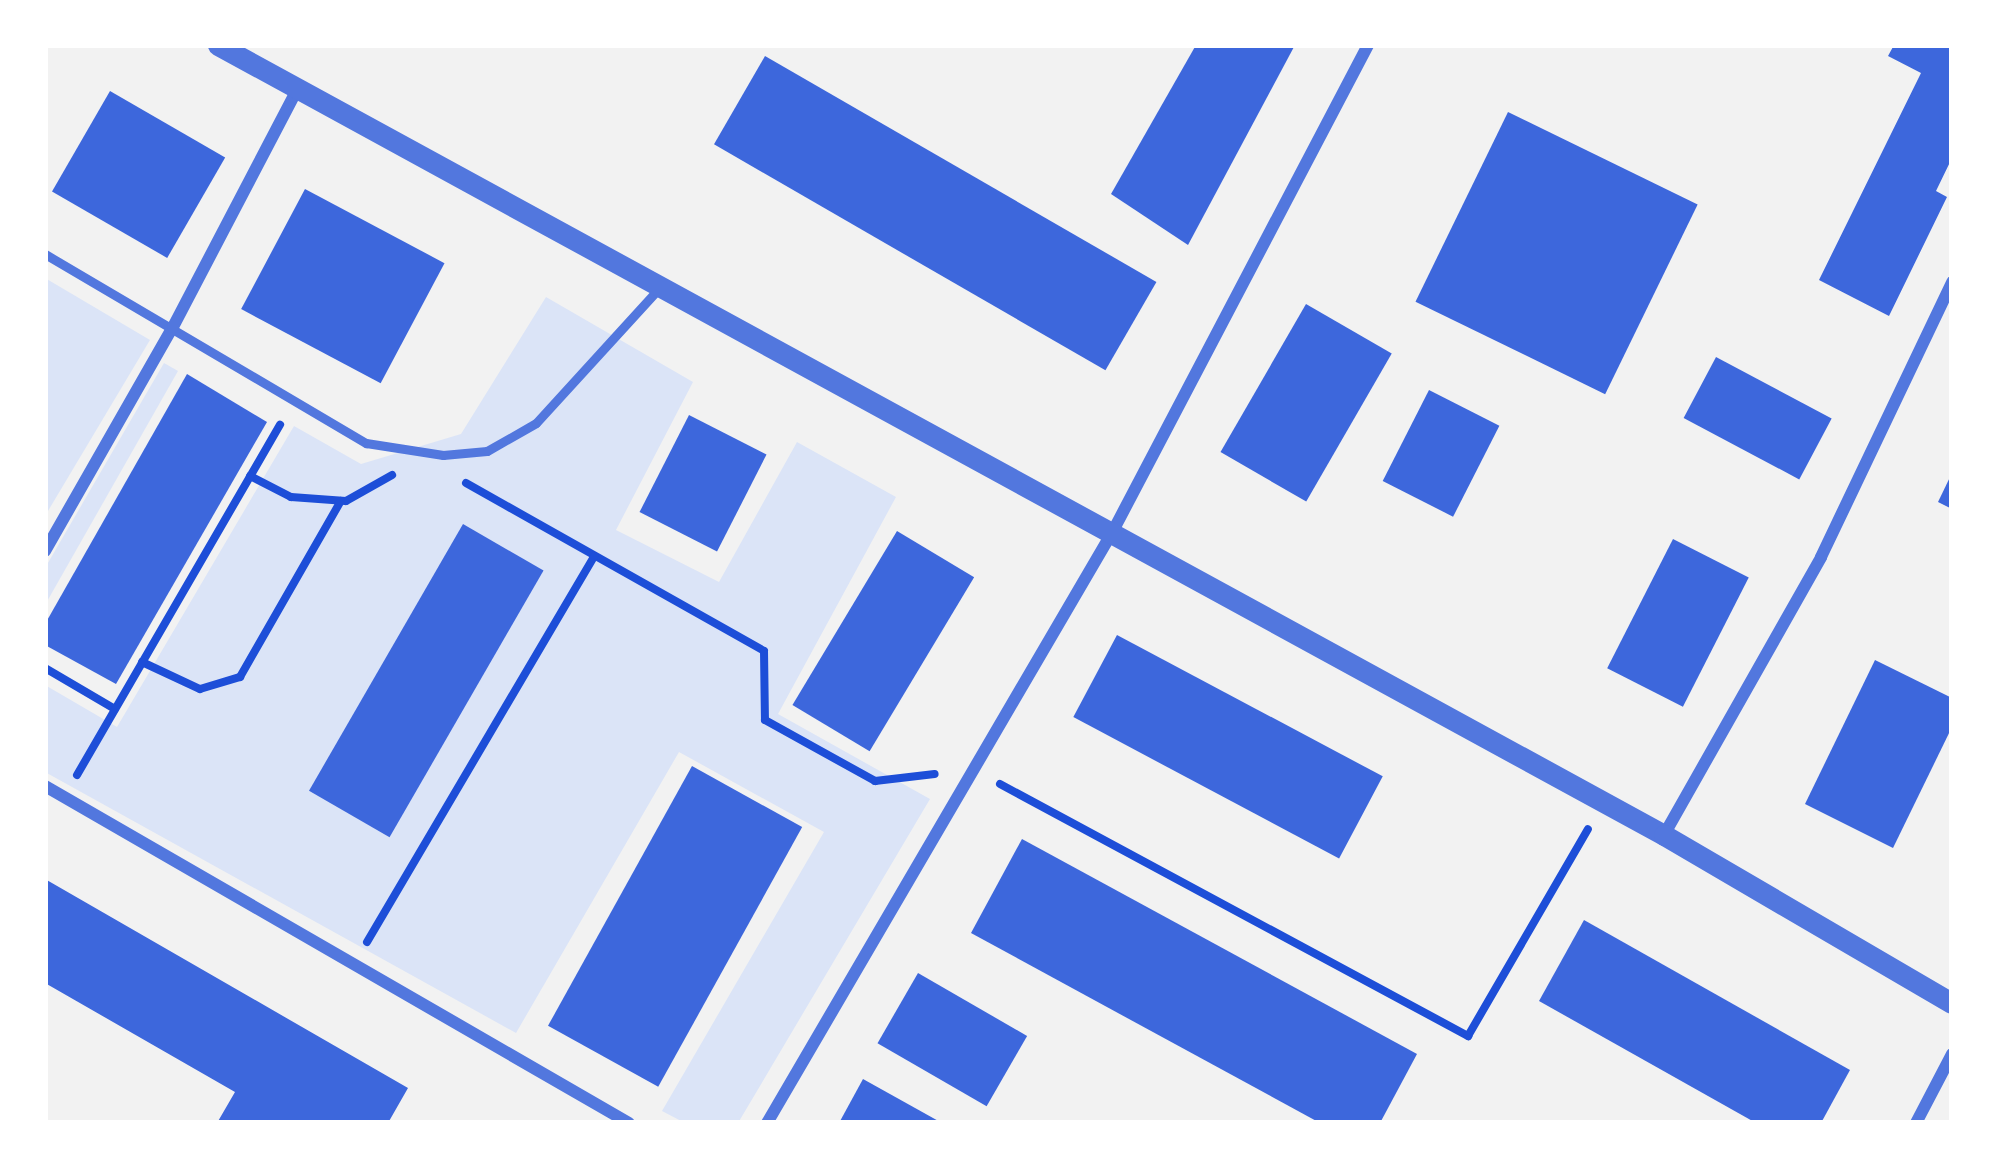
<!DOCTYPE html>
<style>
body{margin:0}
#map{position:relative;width:1997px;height:1168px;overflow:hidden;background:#f2f2f2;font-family:"Exo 2",sans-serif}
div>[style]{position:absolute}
.green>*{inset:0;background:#dbe4f7}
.building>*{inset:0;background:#3d67dc;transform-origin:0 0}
.path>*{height:8px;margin:-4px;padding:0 4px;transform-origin:4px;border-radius:4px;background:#1d4ed8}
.service>*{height:9px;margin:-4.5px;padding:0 4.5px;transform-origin:4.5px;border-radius:4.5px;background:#5277de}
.minor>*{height:12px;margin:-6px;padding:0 6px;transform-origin:6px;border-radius:6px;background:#5277de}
.tertiary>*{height:21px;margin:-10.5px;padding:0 10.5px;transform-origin:10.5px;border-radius:10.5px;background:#5277de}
span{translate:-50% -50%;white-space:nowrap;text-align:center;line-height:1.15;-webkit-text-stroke:9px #fff;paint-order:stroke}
.frame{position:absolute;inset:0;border:48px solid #fff;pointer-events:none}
</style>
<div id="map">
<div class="green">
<div style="clip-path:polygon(45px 278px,150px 340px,45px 516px)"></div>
<div style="clip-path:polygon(546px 297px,693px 382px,616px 530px,719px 582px,797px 442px,896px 497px,778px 714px,930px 799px,738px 1123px,685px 1123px,662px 1111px,824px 832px,679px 752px,516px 1033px,45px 772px,45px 685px,117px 727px,294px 426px,361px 464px,461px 434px)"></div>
<div style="clip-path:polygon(164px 363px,178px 371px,45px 605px,45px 568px)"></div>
</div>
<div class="building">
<div style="clip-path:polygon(1196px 45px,1295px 45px,1188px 245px,1111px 194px)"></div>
<div style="clip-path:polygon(1894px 45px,1952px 45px,1952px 158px,1936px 191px,1947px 197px,1889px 316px,1819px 280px,1921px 73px,1888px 56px)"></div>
<div style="left:765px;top:56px;width:452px;height:102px;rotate:30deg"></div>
<div style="left:110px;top:91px;width:133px;height:116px;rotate:30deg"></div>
<div style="left:1508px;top:112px;width:211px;height:211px;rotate:26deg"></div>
<div style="left:305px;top:189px;width:158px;height:136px;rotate:28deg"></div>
<div style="left:1306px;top:304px;width:99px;height:171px;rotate:30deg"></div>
<div style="left:1716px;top:357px;width:131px;height:69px;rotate:28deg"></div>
<div style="clip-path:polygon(187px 374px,267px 422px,116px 684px,45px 645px,45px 624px)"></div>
<div style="left:1429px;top:390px;width:79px;height:102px;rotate:27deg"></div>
<div style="left:689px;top:415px;width:87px;height:109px;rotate:27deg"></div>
<div style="clip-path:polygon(1952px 473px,1952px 509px,1938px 502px)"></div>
<div style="left:463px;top:524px;width:93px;height:308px;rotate:30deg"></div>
<div style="left:897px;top:531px;width:90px;height:203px;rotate:31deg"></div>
<div style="left:1673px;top:539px;width:85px;height:145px;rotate:27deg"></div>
<div style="left:1117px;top:635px;width:301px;height:93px;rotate:28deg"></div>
<div style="clip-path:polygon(1875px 660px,1952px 698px,1952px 727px,1893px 848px,1805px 804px)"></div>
<div style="left:692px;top:766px;width:126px;height:297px;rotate:29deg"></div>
<div style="clip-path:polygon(1022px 839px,1417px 1054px,1380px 1123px,1320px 1123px,971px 933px)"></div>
<div style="clip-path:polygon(45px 879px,408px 1088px,388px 1123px,217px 1123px,235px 1092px,45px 983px)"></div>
<div style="clip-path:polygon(1584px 920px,1850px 1070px,1821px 1123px,1756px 1123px,1539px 1001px)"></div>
<div style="left:918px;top:973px;width:126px;height:81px;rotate:30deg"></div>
<div style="clip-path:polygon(863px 1079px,942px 1123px,839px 1123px)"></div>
</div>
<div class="path">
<div style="left:250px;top:476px;width:46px;rotate:27.1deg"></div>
<div style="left:291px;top:497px;width:55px;rotate:4.2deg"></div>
<div style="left:346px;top:501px;width:53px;rotate:-29.5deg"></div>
<div style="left:466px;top:483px;width:342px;rotate:29.4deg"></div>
<div style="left:764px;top:651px;width:69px;rotate:89.2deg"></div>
<div style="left:765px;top:720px;width:126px;rotate:29deg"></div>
<div style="left:875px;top:781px;width:60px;rotate:-6.7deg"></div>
<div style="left:142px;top:662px;width:64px;rotate:25deg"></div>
<div style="left:200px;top:689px;width:42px;rotate:-16.7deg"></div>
<div style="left:240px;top:677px;width:203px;rotate:-60.2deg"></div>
<div style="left:45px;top:668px;width:81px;rotate:30.4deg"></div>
<div style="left:77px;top:775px;width:405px;rotate:-59.9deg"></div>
<div style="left:1000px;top:784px;width:532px;rotate:28.3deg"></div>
<div style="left:1468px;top:1036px;width:239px;rotate:-59.9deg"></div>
<div style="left:367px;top:942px;width:448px;rotate:-59.5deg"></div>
</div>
<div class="service">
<div style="left:45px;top:254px;width:373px;rotate:30.5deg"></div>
<div style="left:366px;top:443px;width:78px;rotate:8.9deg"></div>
<div style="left:443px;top:455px;width:44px;rotate:-5.2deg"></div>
<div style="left:487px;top:451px;width:56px;rotate:-29.7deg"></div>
<div style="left:536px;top:423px;width:185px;rotate:-47.6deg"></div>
</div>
<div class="minor">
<div style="left:45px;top:551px;width:258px;rotate:-60.3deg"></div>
<div style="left:173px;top:327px;width:267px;rotate:-62.4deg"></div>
<div style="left:45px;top:786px;width:674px;rotate:29.99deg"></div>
<div style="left:1664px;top:835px;width:319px;rotate:-60.5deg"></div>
<div style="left:1821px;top:557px;width:305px;rotate:-64.5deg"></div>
<div style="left:767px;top:1123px;width:686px;rotate:-59.7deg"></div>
<div style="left:1113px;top:531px;width:549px;rotate:-62.31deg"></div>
<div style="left:1916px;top:1123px;width:78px;rotate:-62.4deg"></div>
</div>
<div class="tertiary">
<div style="left:218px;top:45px;width:1648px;rotate:28.65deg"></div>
<div style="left:1664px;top:835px;width:333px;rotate:30.3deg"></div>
</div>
<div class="frame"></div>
</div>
